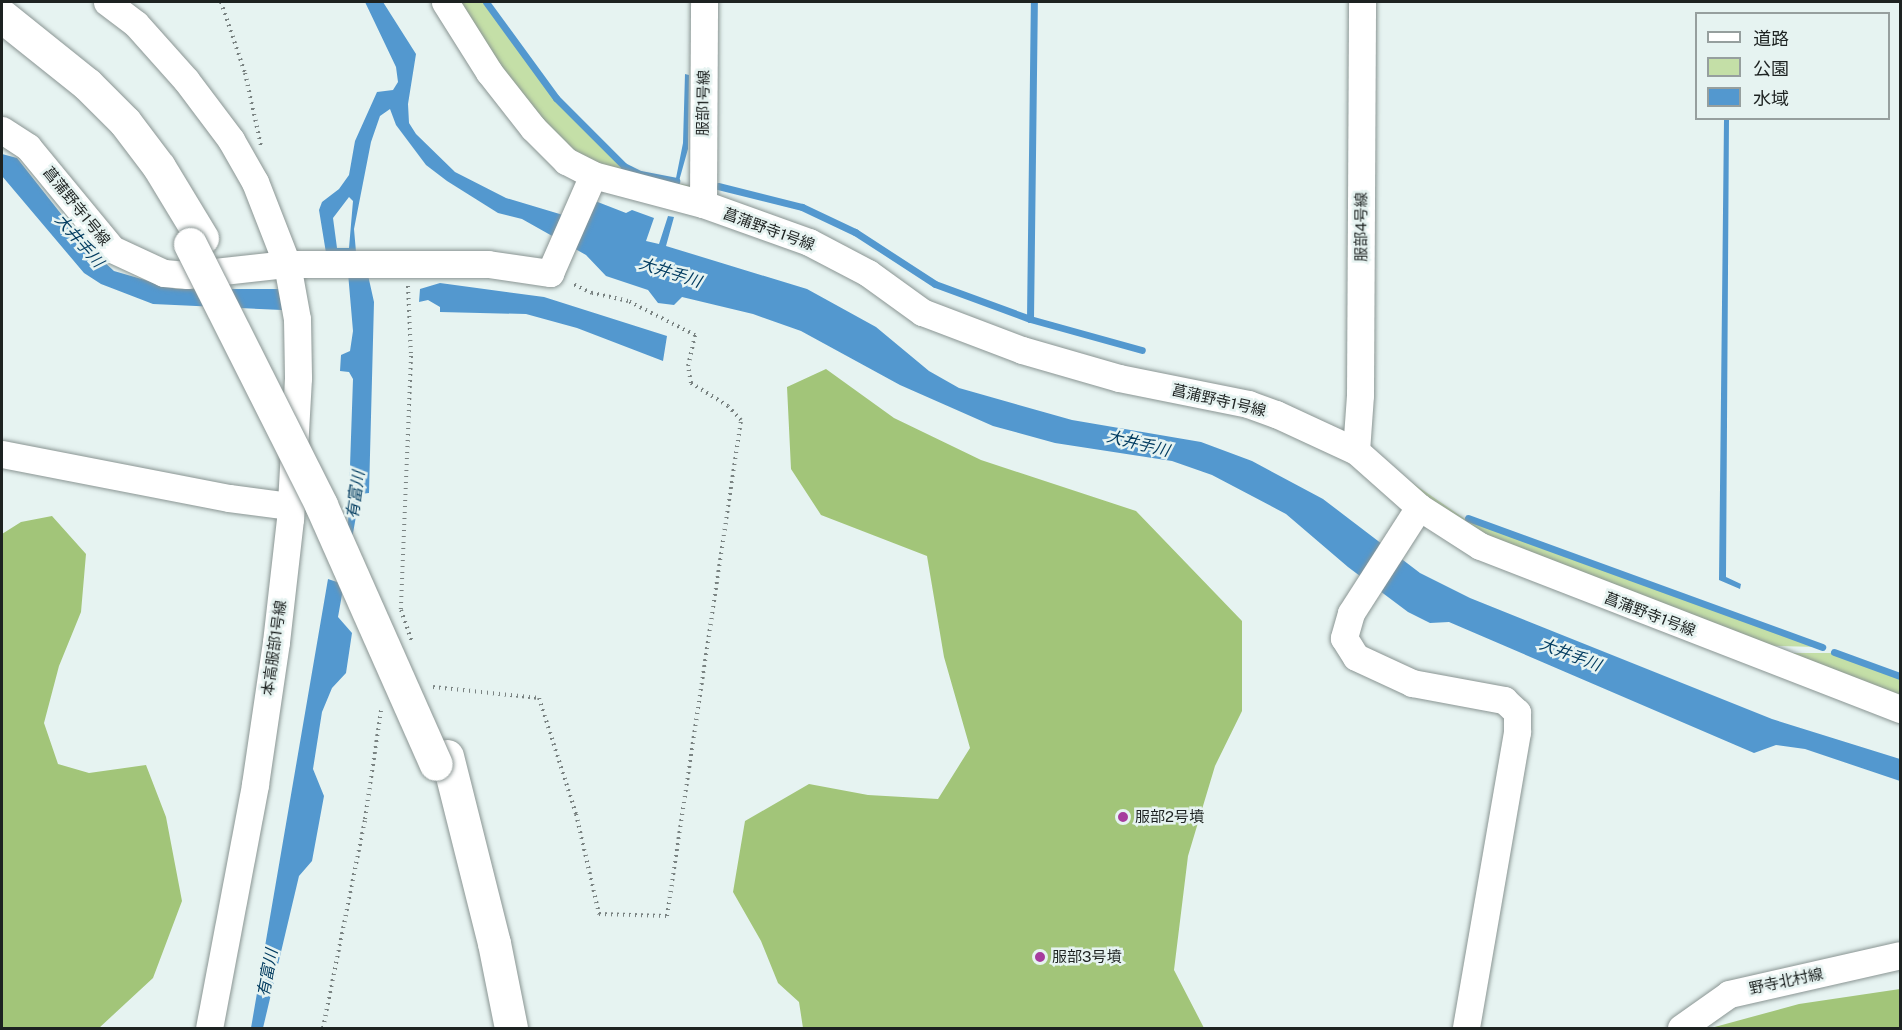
<!DOCTYPE html>
<meta charset="utf-8">
<style>
body{margin:0}
#map{position:relative;width:1902px;height:1030px;overflow:hidden;background:#e6f3f1;font-family:"Public Sans","Noto Sans JP",sans-serif}
div>[style]{position:absolute}
.green>*{inset:0;background:#c4dfa7}
.forest>*{inset:0;background:#a2c579}
.water>*{inset:0;background:#5398cf}
.stream>*{height:7px;margin:-3.5px;padding:0 3.5px;transform-origin:3.5px;border-radius:3.5px;background:#5398cf}
.path>*{height:4px;margin-top:-2px;transform-origin:0;background:repeating-linear-gradient(90deg,#7a8382 0 1.5px,transparent 0 6px)}
.roads{filter:drop-shadow(0 0 2px #8a9593) drop-shadow(0 0 2px #8a9593)}
.minor>*{height:27px;margin:-13.5px;padding:0 13.5px;transform-origin:13.5px;border-radius:13.5px;background:#fff}
.highway>*{height:33px;margin:-16.5px;padding:0 16.5px;transform-origin:16.5px;border-radius:16.5px;background:#fff}
.bridges{filter:drop-shadow(0 0 2px #8a9593) drop-shadow(0 0 2px #8a9593)}
.highway-bridge>*{height:33px;margin:-16.5px;padding:0 16.5px;transform-origin:16.5px;border-radius:16.5px;background:#fff}
.dots>*{width:16px;height:16px;translate:-50% -50%;box-sizing:border-box;border:3px solid #e6f3f1;border-radius:50%}
span{translate:-50% -50%;white-space:nowrap;text-align:center;line-height:1.15;-webkit-text-stroke:5px #e6f3f1;paint-order:stroke}
.street-label{font-size:15px;color:#1d2221}
.poi-label{font-size:15px;color:#1d2221}
.left{translate:0 -50%;text-align:left}
.water-label{font-size:16px;color:#033c60;font-style:italic}
.frame{position:absolute;inset:0;border:3px solid #1d2221;pointer-events:none}
.legend{position:absolute;left:1695px;top:12px;width:195px;height:108px;box-sizing:border-box;background:#e6f3f1;border:2px solid #969f9e;margin:0;padding:8px 10px;list-style:none;font-size:18px;color:#1d2221}
.legend li{display:flex;align-items:center;gap:12px;height:30px}
.legend b{width:30px;border:2px solid #969f9e}
</style>
<div id="map">
<div class="green">
<div style="clip-path:polygon(452px 2px,483px 2px,556px 102px,622px 168px,640px 176px,692px 186px,687px 192px,615px 173px,558px 145px)"></div>
<div style="clip-path:polygon(1363px 449px,1465px 519px,1818px 647px,1745px 645px,1482px 540px)"></div>
<div style="clip-path:polygon(1770px 653px,1832px 653px,1900px 677px,1900px 702px)"></div>
</div>
<div class="forest">
<div style="clip-path:polygon(826px 369px,894px 418px,981px 460px,1136px 511px,1242px 621px,1242px 711px,1215px 766px,1188px 856px,1174px 970px,1204px 1028px,803px 1028px,799px 1002px,778px 983px,761px 941px,733px 892px,745px 821px,809px 784px,868px 795px,938px 799px,970px 748px,944px 657px,927px 556px,821px 515px,791px 469px,787px 387px)"></div>
<div style="clip-path:polygon(52px 516px,86px 554px,81px 612px,59px 666px,44px 723px,58px 764px,89px 773px,146px 765px,166px 817px,182px 901px,153px 978px,99px 1028px,2px 1028px,2px 534px,21px 522px)"></div>
<div style="clip-path:polygon(1900px 989px,1900px 1028px,1711px 1028px,1799px 1004px)"></div>
</div>
<div class="water">
<div style="clip-path:polygon(evenodd,365px 2px,383px 2px,416px 54px,408px 104px,409px 123px,416px 134px,455px 172px,506px 198px,563px 215px,590px 199px,626px 213px,632px 210px,654px 218px,646px 241px,659px 244px,668px 216px,674px 217px,666px 246px,807px 289px,876px 327px,929px 371px,959px 388px,1072px 420px,1201px 442px,1252px 461px,1323px 499px,1420px 573px,1470px 598px,1772px 719px,1900px 759px,1900px 781px,1805px 749px,1776px 745px,1754px 753px,1449px 622px,1430px 623px,1408px 612px,1348px 567px,1286px 514px,1212px 475px,1172px 461px,1055px 443px,993px 426px,900px 385px,801px 331px,753px 314px,682px 297px,674px 305px,658px 303px,648px 290px,606px 276px,586px 255px,522px 219px,498px 213px,447px 181px,426px 165px,396px 125px,390px 109px,380px 116px,371px 142px,354px 229px,356px 252px,368px 275px,374px 302px,369px 493px,360px 494px,338px 617px,352px 633px,346px 673px,332px 688px,322px 712px,313px 769px,324px 796px,312px 861px,299px 876px,263px 1028px,251px 1028px,328px 579px,337px 582px,348px 525px,353px 379px,349px 372px,340px 371px,341px 355px,350px 351px,353px 331px,348px 273px,326px 253px,319px 210px,322px 202px,339px 189px,349px 175px,355px 141px,377px 92px,393px 90px,398px 82px,396px 67px,365px 2px,349px 197px,353px 201px,349px 248px,337px 248px,333px 218px,349px 197px)"></div>
<div style="clip-path:polygon(685px 74px,689px 75px,688px 149px,679px 181px,676px 178px,683px 143px)"></div>
<div style="clip-path:polygon(1729px 118px,1726px 577px,1741px 584px,1740px 589px,1719px 580px,1724px 119px)"></div>
<div style="clip-path:polygon(2px 154px,17px 158px,84px 243px,114px 271px,176px 289px,281px 289px,282px 310px,153px 304px,101px 284px,84px 273px,2px 176px)"></div>
<div style="clip-path:polygon(440px 283px,544px 297px,667px 336px,663px 361px,577px 328px,526px 314px,440px 312px,440px 307px,428px 300px,419px 302px,420px 289px)"></div>
</div>
<div class="stream">
<div style="left:486px;top:2px;width:119px;rotate:53.9deg"></div>
<div style="left:556px;top:98px;width:96px;rotate:45deg"></div>
<div style="left:624px;top:166px;width:18px;rotate:27deg"></div>
<div style="left:640px;top:174px;width:37px;rotate:11deg"></div>
<div style="left:718px;top:186px;width:87px;rotate:14deg"></div>
<div style="left:802px;top:207px;width:59px;rotate:25.3deg"></div>
<div style="left:855px;top:232px;width:95px;rotate:33deg"></div>
<div style="left:935px;top:284px;width:101px;rotate:20.2deg"></div>
<div style="left:1030px;top:319px;width:116px;rotate:15.5deg"></div>
<div style="left:1030px;top:319px;width:317px;rotate:-89.3deg"></div>
<div style="left:1468px;top:518px;width:377px;rotate:20deg"></div>
<div style="left:1834px;top:652px;width:70px;rotate:20deg"></div>
</div>
<div class="path">
<div style="left:221px;top:2px;width:75px;rotate:71.3deg"></div>
<div style="left:245px;top:73px;width:75px;rotate:77.6deg"></div>
<div style="left:408px;top:286px;width:70px;rotate:87.5deg"></div>
<div style="left:411px;top:356px;width:254px;rotate:92.3deg"></div>
<div style="left:401px;top:610px;width:34px;rotate:71deg"></div>
<div style="left:433px;top:687px;width:107px;rotate:5.9deg"></div>
<div style="left:539px;top:698px;width:122px;rotate:72.3deg"></div>
<div style="left:576px;top:814px;width:103px;rotate:77deg"></div>
<div style="left:599px;top:914px;width:68px;rotate:1.7deg"></div>
<div style="left:667px;top:916px;width:501px;rotate:-81.51deg"></div>
<div style="left:741px;top:420px;width:19px;rotate:-133deg"></div>
<div style="left:728px;top:406px;width:44px;rotate:-148.1deg"></div>
<div style="left:691px;top:383px;width:17px;rotate:-100deg"></div>
<div style="left:688px;top:366px;width:32px;rotate:-77deg"></div>
<div style="left:695px;top:335px;width:75px;rotate:-153.1deg"></div>
<div style="left:628px;top:301px;width:37px;rotate:-167deg"></div>
<div style="left:592px;top:293px;width:23px;rotate:-155deg"></div>
<div style="left:323px;top:1028px;width:213px;rotate:-78.6deg"></div>
<div style="left:365px;top:819px;width:110px;rotate:-81.6deg"></div>
</div>
<div class="roads">
<div class="minor">
<div style="left:107px;top:2px;width:36px;rotate:37deg"></div>
<div style="left:136px;top:24px;width:75px;rotate:48.2deg"></div>
<div style="left:186px;top:80px;width:75px;rotate:53.1deg"></div>
<div style="left:231px;top:140px;width:48px;rotate:60.3deg"></div>
<div style="left:255px;top:182px;width:88px;rotate:68.7deg"></div>
<div style="left:287px;top:264px;width:56px;rotate:79.7deg"></div>
<div style="left:297px;top:319px;width:59px;rotate:89deg"></div>
<div style="left:298px;top:378px;width:141px;rotate:93.2deg"></div>
<div style="left:290px;top:519px;width:124px;rotate:96.5deg"></div>
<div style="left:276px;top:642px;width:145px;rotate:98.4deg"></div>
<div style="left:255px;top:785px;width:247px;rotate:100.7deg"></div>
<div style="left:445px;top:2px;width:83px;rotate:57.8deg"></div>
<div style="left:489px;top:72px;width:71px;rotate:51.8deg"></div>
<div style="left:533px;top:128px;width:47px;rotate:45deg"></div>
<div style="left:566px;top:161px;width:30px;rotate:27deg"></div>
<div style="left:2px;top:130px;width:31px;rotate:33deg"></div>
<div style="left:28px;top:147px;width:132px;rotate:50.5deg"></div>
<div style="left:112px;top:249px;width:57px;rotate:24.8deg"></div>
<div style="left:164px;top:273px;width:23px;rotate:5deg"></div>
<div style="left:187px;top:275px;width:101px;rotate:-6.3deg"></div>
<div style="left:287px;top:264px;width:201px"></div>
<div style="left:488px;top:264px;width:63px;rotate:8.3deg"></div>
<div style="left:550px;top:273px;width:107px;rotate:-66.3deg"></div>
<div style="left:593px;top:175px;width:114px;rotate:14.8deg"></div>
<div style="left:703px;top:204px;width:113px;rotate:19.7deg"></div>
<div style="left:809px;top:242px;width:67px;rotate:27.7deg"></div>
<div style="left:868px;top:273px;width:67px;rotate:35.8deg"></div>
<div style="left:922px;top:312px;width:107px;rotate:20.8deg"></div>
<div style="left:1022px;top:350px;width:101px;rotate:16.1deg"></div>
<div style="left:1119px;top:378px;width:132px;rotate:11.4deg"></div>
<div style="left:1248px;top:404px;width:30px;rotate:20deg"></div>
<div style="left:1276px;top:414px;width:88px;rotate:24.8deg"></div>
<div style="left:1356px;top:451px;width:84px;rotate:41.6deg"></div>
<div style="left:1419px;top:507px;width:72px;rotate:32.6deg"></div>
<div style="left:1480px;top:546px;width:451px;rotate:21.2deg"></div>
<div style="left:703px;top:204px;width:202px;rotate:-89.7deg"></div>
<div style="left:1356px;top:451px;width:56px;rotate:-85.9deg"></div>
<div style="left:1360px;top:395px;width:393px;rotate:-89.7deg"></div>
<div style="left:2px;top:454px;width:231px;rotate:11deg"></div>
<div style="left:229px;top:498px;width:62px;rotate:7.5deg"></div>
<div style="left:1419px;top:507px;width:126px;rotate:122.7deg"></div>
<div style="left:1351px;top:613px;width:26px;rotate:106deg"></div>
<div style="left:1344px;top:638px;width:22px;rotate:58deg"></div>
<div style="left:1356px;top:657px;width:62px;rotate:24.9deg"></div>
<div style="left:1412px;top:683px;width:94px;rotate:10.5deg"></div>
<div style="left:1504px;top:700px;width:18px;rotate:43deg"></div>
<div style="left:1517px;top:712px;width:20px;rotate:90deg"></div>
<div style="left:1517px;top:732px;width:300px;rotate:99.8deg"></div>
<div style="left:1681px;top:1028px;width:59px;rotate:-35.3deg"></div>
<div style="left:1729px;top:994px;width:175px;rotate:-12.8deg"></div>
</div>
<div class="highway">
<div style="left:2px;top:16px;width:109px;rotate:38.7deg"></div>
<div style="left:87px;top:84px;width:54px;rotate:45deg"></div>
<div style="left:125px;top:122px;width:56px;rotate:52.9deg"></div>
<div style="left:159px;top:167px;width:83px;rotate:58.8deg"></div>
<div style="left:447px;top:756px;width:193px;rotate:75.9deg"></div>
<div style="left:494px;top:943px;width:87px;rotate:78.7deg"></div>
</div>
</div>
<div class="bridges">
<div class="highway-bridge">
<div style="left:190px;top:244px;width:292px;rotate:63.3deg"></div>
<div style="left:321px;top:505px;width:283px;rotate:66.1deg"></div>
</div>
</div>
<div class="dots">
<div style="left:1123px;top:817px;background:#a63c9d"></div>
<div style="left:1040px;top:957px;background:#a63c9d"></div>
</div>
<div class="street-label">
<span style="left:703px;top:103px;rotate:-89deg">服部1号線</span>
<span style="left:77px;top:206px;rotate:51deg">菖蒲野寺1号線</span>
<span style="left:1361px;top:227px;rotate:-90deg">服部4号線</span>
<span style="left:769px;top:229px;rotate:20deg">菖蒲野寺1号線</span>
<span style="left:1219px;top:400px;rotate:13deg">菖蒲野寺1号線</span>
<span style="left:1650px;top:614px;rotate:21deg">菖蒲野寺1号線</span>
<span style="left:274px;top:648px;rotate:-82deg">本高服部1号線</span>
<span style="left:1786px;top:981px;rotate:-12deg">野寺北村線</span>
</div>
<div class="poi-label">
<span class="left" style="left:1135px;top:817px">服部2号墳</span>
<span class="left" style="left:1052px;top:957px">服部3号墳</span>
</div>
<div class="water-label">
<span style="left:79px;top:241px;rotate:49deg">大井手川</span>
<span style="left:670px;top:273px;rotate:18deg">大井手川</span>
<span style="left:1138px;top:444px;rotate:14deg">大井手川</span>
<span style="left:356px;top:495px;rotate:-82deg">有富川</span>
<span style="left:1570px;top:655px;rotate:21deg">大井手川</span>
<span style="left:268px;top:973px;rotate:-79deg">有富川</span>
</div>
<div class="frame"></div>
<ul class="legend">
<li><b style="height:8px;background:#fff"></b>道路</li>
<li><b style="height:16px;background:#c4dfa7"></b>公園</li>
<li><b style="height:16px;background:#5398cf"></b>水域</li>
</ul>
</div>
